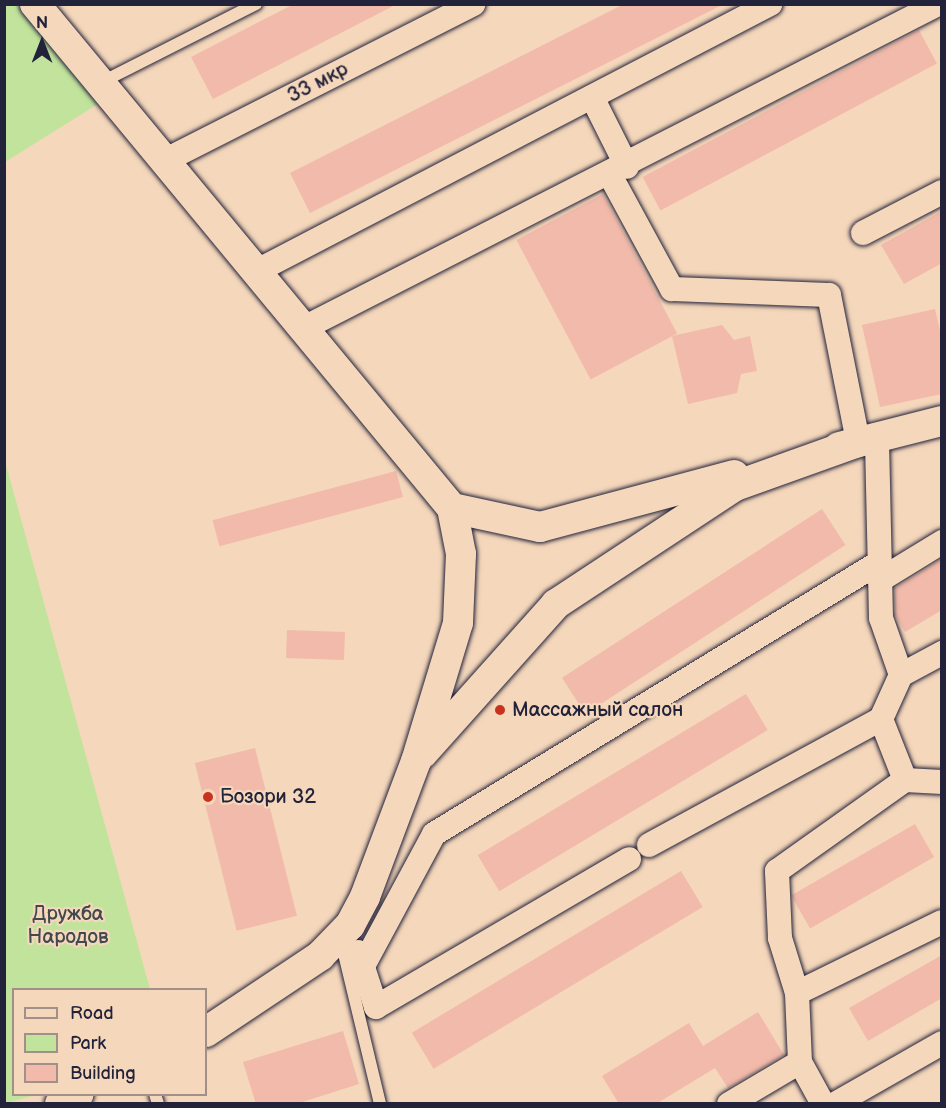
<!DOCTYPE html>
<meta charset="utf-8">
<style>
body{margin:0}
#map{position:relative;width:946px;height:1108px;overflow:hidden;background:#f5d7bb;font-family:"Balsamiq Sans",sans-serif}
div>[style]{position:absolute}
.green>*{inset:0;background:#c2e39c}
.building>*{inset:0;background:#f2baaa;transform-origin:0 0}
.roads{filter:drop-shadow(0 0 2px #22223b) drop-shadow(0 0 2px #22223b)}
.service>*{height:12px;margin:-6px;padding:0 6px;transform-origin:6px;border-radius:6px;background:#f5d7bb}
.minor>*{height:24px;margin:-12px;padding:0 12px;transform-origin:12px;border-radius:12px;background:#f5d7bb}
.tertiary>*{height:30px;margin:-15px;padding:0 15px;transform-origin:15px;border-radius:15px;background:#f5d7bb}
.dots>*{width:16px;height:16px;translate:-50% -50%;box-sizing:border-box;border:3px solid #f5d7bb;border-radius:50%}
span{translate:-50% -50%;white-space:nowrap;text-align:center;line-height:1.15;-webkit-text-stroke:4.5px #f5d7bb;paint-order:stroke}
.street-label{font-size:20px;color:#22223b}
.poi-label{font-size:20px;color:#22223b}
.left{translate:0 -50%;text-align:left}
.park-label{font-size:20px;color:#42494e}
.frame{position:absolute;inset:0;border:6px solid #22223b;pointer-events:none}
.legend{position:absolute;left:12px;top:988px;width:195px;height:108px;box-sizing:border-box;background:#f5d7bb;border:2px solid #a18f88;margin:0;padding:8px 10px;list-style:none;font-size:18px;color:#22223b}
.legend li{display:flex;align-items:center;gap:12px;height:30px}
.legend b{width:30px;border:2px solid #a18f88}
.north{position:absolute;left:12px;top:12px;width:60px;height:60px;-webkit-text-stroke:4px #f5d7bb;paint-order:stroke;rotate:0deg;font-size:16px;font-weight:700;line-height:24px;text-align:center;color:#22223b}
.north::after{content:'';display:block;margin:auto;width:21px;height:27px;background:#22223b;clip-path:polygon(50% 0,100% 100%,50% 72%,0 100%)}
</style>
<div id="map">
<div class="green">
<div style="clip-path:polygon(5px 5px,17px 5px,98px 104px,5px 162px)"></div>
<div style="clip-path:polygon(5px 461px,150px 989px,14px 990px,14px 1094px,36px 1095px,5px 1103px)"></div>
</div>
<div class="building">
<div style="clip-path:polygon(294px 4px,397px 4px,213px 99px,191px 57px)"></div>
<div style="clip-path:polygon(624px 4px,724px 4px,310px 213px,290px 173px)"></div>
<div style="left:919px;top:30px;width:38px;height:313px;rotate:62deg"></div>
<div style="left:603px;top:194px;width:158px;height:98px;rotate:62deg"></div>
<div style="clip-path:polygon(942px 211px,942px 263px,904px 284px,881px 245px)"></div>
<div style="clip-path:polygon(935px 309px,942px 339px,942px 394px,880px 407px,862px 325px)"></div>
<div style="clip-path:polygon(722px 325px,734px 340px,750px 336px,757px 371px,741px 374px,737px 393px,688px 404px,672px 336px)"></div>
<div style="left:396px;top:471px;width:27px;height:190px;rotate:75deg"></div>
<div style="left:822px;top:509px;width:43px;height:310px;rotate:57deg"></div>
<div style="clip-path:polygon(942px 559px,942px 610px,905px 632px,895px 615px,895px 588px)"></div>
<div style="left:287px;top:630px;width:58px;height:28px;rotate:2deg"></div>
<div style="left:746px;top:694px;width:42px;height:313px;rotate:59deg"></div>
<div style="left:255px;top:748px;width:173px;height:62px;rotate:76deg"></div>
<div style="left:915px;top:824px;width:38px;height:143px;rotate:60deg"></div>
<div style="left:681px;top:871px;width:42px;height:314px;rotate:59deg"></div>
<div style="clip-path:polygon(942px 955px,942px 998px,868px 1041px,849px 1008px)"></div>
<div style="clip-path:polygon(758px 1012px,784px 1055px,728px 1088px,715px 1068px,656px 1104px,619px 1104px,602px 1076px,689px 1023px,703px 1046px)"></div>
<div style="clip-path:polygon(343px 1031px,359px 1084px,296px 1104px,256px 1104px,243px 1062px)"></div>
</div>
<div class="roads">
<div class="service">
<div style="left:100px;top:83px;width:175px;rotate:-26.9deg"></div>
<div style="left:340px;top:937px;width:172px;rotate:76.5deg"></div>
<div style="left:155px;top:1094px;width:10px;rotate:73deg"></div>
</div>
<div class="minor">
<div style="left:592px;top:97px;width:78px;rotate:63.4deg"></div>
<div style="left:164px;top:161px;width:347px;rotate:-26.9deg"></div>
<div style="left:610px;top:175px;width:130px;rotate:61.5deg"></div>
<div style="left:672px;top:289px;width:157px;rotate:2.2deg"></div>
<div style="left:829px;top:295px;width:150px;rotate:78.8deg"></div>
<div style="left:863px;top:233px;width:89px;rotate:-27.4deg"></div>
<div style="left:255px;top:272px;width:581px;rotate:-27.49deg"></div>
<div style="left:302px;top:329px;width:714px;rotate:-27.07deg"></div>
<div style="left:880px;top:580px;width:73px;rotate:-31.5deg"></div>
<div style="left:901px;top:675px;width:47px;rotate:-28.2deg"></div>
<div style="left:905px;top:780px;width:37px;rotate:3deg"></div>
<div style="left:649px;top:845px;width:264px;rotate:-28.5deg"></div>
<div style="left:358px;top:952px;width:58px;rotate:71.9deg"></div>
<div style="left:376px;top:1007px;width:293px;rotate:-30.3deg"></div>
<div style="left:363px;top:966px;width:150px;rotate:-61.7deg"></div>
<div style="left:434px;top:834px;width:522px;rotate:-31.38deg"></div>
<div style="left:797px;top:993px;width:161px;rotate:-26.1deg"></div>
<div style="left:729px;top:1104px;width:82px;rotate:-30.6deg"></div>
<div style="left:823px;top:1104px;width:48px;rotate:-118.7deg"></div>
<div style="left:800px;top:1062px;width:69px;rotate:-92.5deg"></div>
<div style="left:797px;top:993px;width:58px;rotate:-107.2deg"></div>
<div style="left:780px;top:938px;width:67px;rotate:-92.6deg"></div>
<div style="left:777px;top:871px;width:157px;rotate:-35.4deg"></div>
<div style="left:905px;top:780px;width:66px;rotate:-111.5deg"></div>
<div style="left:881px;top:719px;width:48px;rotate:-65.6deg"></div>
<div style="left:901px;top:675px;width:60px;rotate:-109.3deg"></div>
<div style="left:881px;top:618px;width:181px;rotate:-91.3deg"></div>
<div style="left:835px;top:1104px;width:123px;rotate:-29.7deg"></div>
</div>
<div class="tertiary">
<div style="left:35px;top:4px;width:654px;rotate:50.4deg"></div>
<div style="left:452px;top:508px;width:47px;rotate:78.9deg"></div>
<div style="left:461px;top:554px;width:69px;rotate:92.5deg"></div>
<div style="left:458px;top:623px;width:144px;rotate:106.9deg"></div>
<div style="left:416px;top:761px;width:145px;rotate:110.6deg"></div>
<div style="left:365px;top:897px;width:32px;rotate:118deg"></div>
<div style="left:350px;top:925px;width:43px;rotate:134.1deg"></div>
<div style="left:320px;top:956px;width:137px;rotate:146.3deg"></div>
<div style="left:839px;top:447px;width:106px;rotate:-14.2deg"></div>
<div style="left:452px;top:508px;width:90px;rotate:12.2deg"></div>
<div style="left:540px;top:527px;width:201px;rotate:-15deg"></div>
<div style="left:422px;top:754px;width:201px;rotate:-48.2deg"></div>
<div style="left:556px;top:604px;width:214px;rotate:-33.4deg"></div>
<div style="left:735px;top:486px;width:131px;rotate:-19.7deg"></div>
<div style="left:60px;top:1104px;width:21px;rotate:-28deg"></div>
</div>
</div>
<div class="dots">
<div style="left:500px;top:710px;background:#c8321e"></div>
<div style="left:208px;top:797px;background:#c8321e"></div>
</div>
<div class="street-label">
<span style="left:318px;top:83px;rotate:-27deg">33 мкр</span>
</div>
<div class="poi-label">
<span class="left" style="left:512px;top:710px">Массажный салон</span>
<span class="left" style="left:220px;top:797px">Бозори 32</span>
</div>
<div class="park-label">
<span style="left:68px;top:926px">Дружба<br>Народов</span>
</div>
<div class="frame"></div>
<ul class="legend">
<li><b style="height:8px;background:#f5d7bb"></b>Road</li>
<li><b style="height:16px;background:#c2e39c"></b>Park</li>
<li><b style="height:16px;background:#f2baaa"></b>Building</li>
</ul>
<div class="north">N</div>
</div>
